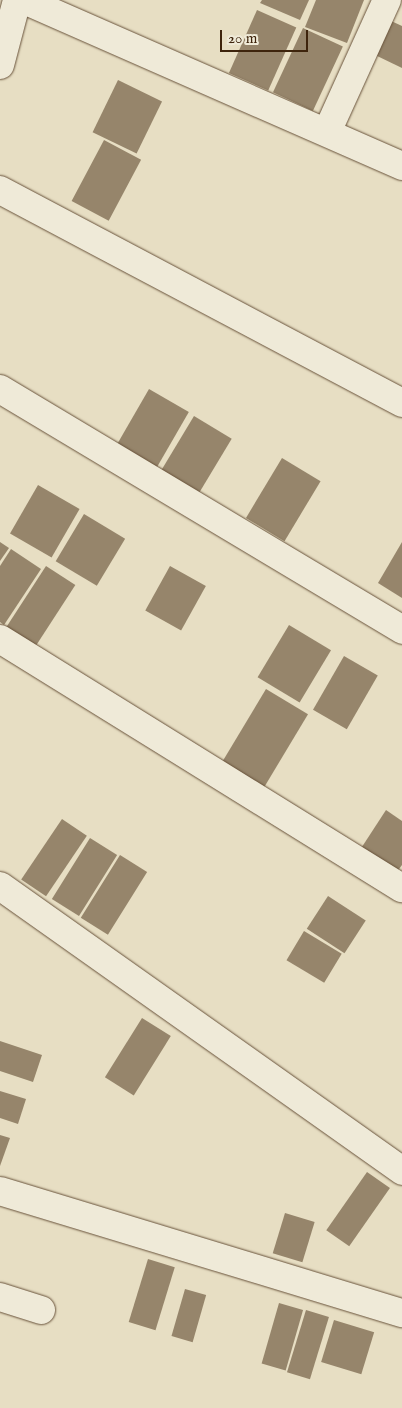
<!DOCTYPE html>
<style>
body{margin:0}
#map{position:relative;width:402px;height:1408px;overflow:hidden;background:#e7dec3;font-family:"IM FELL English",serif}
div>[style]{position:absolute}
.building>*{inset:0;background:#96856b;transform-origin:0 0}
.roads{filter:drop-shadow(0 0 1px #68523a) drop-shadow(0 0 1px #68523a)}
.street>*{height:28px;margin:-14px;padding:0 14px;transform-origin:14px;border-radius:14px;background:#efead8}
.secondary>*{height:28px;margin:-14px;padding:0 14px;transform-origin:14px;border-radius:14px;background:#efead8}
span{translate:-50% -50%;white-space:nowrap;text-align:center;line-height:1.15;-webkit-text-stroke:4.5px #efead8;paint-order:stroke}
.scale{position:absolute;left:220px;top:30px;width:88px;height:22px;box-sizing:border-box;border:2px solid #3e240c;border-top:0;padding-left:6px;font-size:15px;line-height:18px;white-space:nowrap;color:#3e240c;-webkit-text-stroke:4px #efead8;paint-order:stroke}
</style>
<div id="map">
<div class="building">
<div style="clip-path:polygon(262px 0,309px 0,300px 20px,260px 3px)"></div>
<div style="clip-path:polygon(316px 0,364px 0,347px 43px,305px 27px)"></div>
<div style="left:257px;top:10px;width:43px;height:69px;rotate:24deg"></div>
<div style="clip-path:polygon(389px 20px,402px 26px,402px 68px,373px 54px)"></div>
<div style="left:303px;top:28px;width:44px;height:71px;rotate:25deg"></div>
<div style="left:118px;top:80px;width:49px;height:58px;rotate:26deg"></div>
<div style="left:104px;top:140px;width:42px;height:69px;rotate:28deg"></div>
<div style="left:149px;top:389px;width:46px;height:65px;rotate:30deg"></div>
<div style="left:194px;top:416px;width:44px;height:64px;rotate:31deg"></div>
<div style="left:282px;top:458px;width:45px;height:70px;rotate:31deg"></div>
<div style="left:38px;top:485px;width:48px;height:56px;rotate:30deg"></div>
<div style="left:84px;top:514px;width:48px;height:55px;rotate:31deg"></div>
<div style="clip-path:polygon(0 542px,9px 548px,0 561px)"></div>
<div style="clip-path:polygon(402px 542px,402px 598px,378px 583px)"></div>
<div style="clip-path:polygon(11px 549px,41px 569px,4px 625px,0 622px,0 566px)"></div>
<div style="left:46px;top:566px;width:35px;height:73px;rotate:33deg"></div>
<div style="left:170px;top:566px;width:41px;height:51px;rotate:29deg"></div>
<div style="left:289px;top:625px;width:49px;height:61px;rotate:31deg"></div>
<div style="left:344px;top:656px;width:39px;height:62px;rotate:30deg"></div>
<div style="left:266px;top:689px;width:49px;height:86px;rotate:31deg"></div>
<div style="clip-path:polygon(386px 810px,402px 821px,402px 865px,393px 877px,358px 853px)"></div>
<div style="left:62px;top:819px;width:30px;height:73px;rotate:34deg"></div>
<div style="left:90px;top:838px;width:32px;height:72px;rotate:32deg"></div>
<div style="left:120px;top:855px;width:32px;height:74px;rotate:32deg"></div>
<div style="left:328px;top:896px;width:45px;height:39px;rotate:33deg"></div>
<div style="left:304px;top:931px;width:44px;height:34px;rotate:31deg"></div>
<div style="left:142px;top:1018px;width:34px;height:70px;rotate:32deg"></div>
<div style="clip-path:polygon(0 1041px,42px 1055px,33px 1082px,0 1071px)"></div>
<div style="clip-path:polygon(0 1091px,26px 1099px,18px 1124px,0 1118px)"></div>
<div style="clip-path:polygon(0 1135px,10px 1138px,0 1166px)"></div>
<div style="left:367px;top:1172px;width:28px;height:71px;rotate:35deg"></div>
<div style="left:285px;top:1213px;width:31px;height:42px;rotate:17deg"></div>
<div style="left:148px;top:1259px;width:28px;height:66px;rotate:17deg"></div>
<div style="left:185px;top:1289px;width:22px;height:49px;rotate:16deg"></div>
<div style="left:279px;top:1303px;width:25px;height:63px;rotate:16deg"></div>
<div style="left:306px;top:1310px;width:24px;height:65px;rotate:17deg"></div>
<div style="left:334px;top:1320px;width:42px;height:44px;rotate:17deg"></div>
</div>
<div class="roads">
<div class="street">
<div style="left:24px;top:0;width:413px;rotate:23.7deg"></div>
<div style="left:327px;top:132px;width:145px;rotate:-65.6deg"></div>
<div style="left:0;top:190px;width:455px;rotate:27.9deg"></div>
<div style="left:0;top:389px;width:469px;rotate:30.9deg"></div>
<div style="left:0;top:639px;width:473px;rotate:31.8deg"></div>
<div style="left:0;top:886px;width:493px;rotate:35.3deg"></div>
<div style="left:0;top:1191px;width:420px;rotate:16.9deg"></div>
<div style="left:0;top:1297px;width:43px;rotate:17.6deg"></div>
</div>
<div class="secondary">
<div style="left:0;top:65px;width:67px;rotate:-75.3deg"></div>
</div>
</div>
<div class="scale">20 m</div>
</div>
